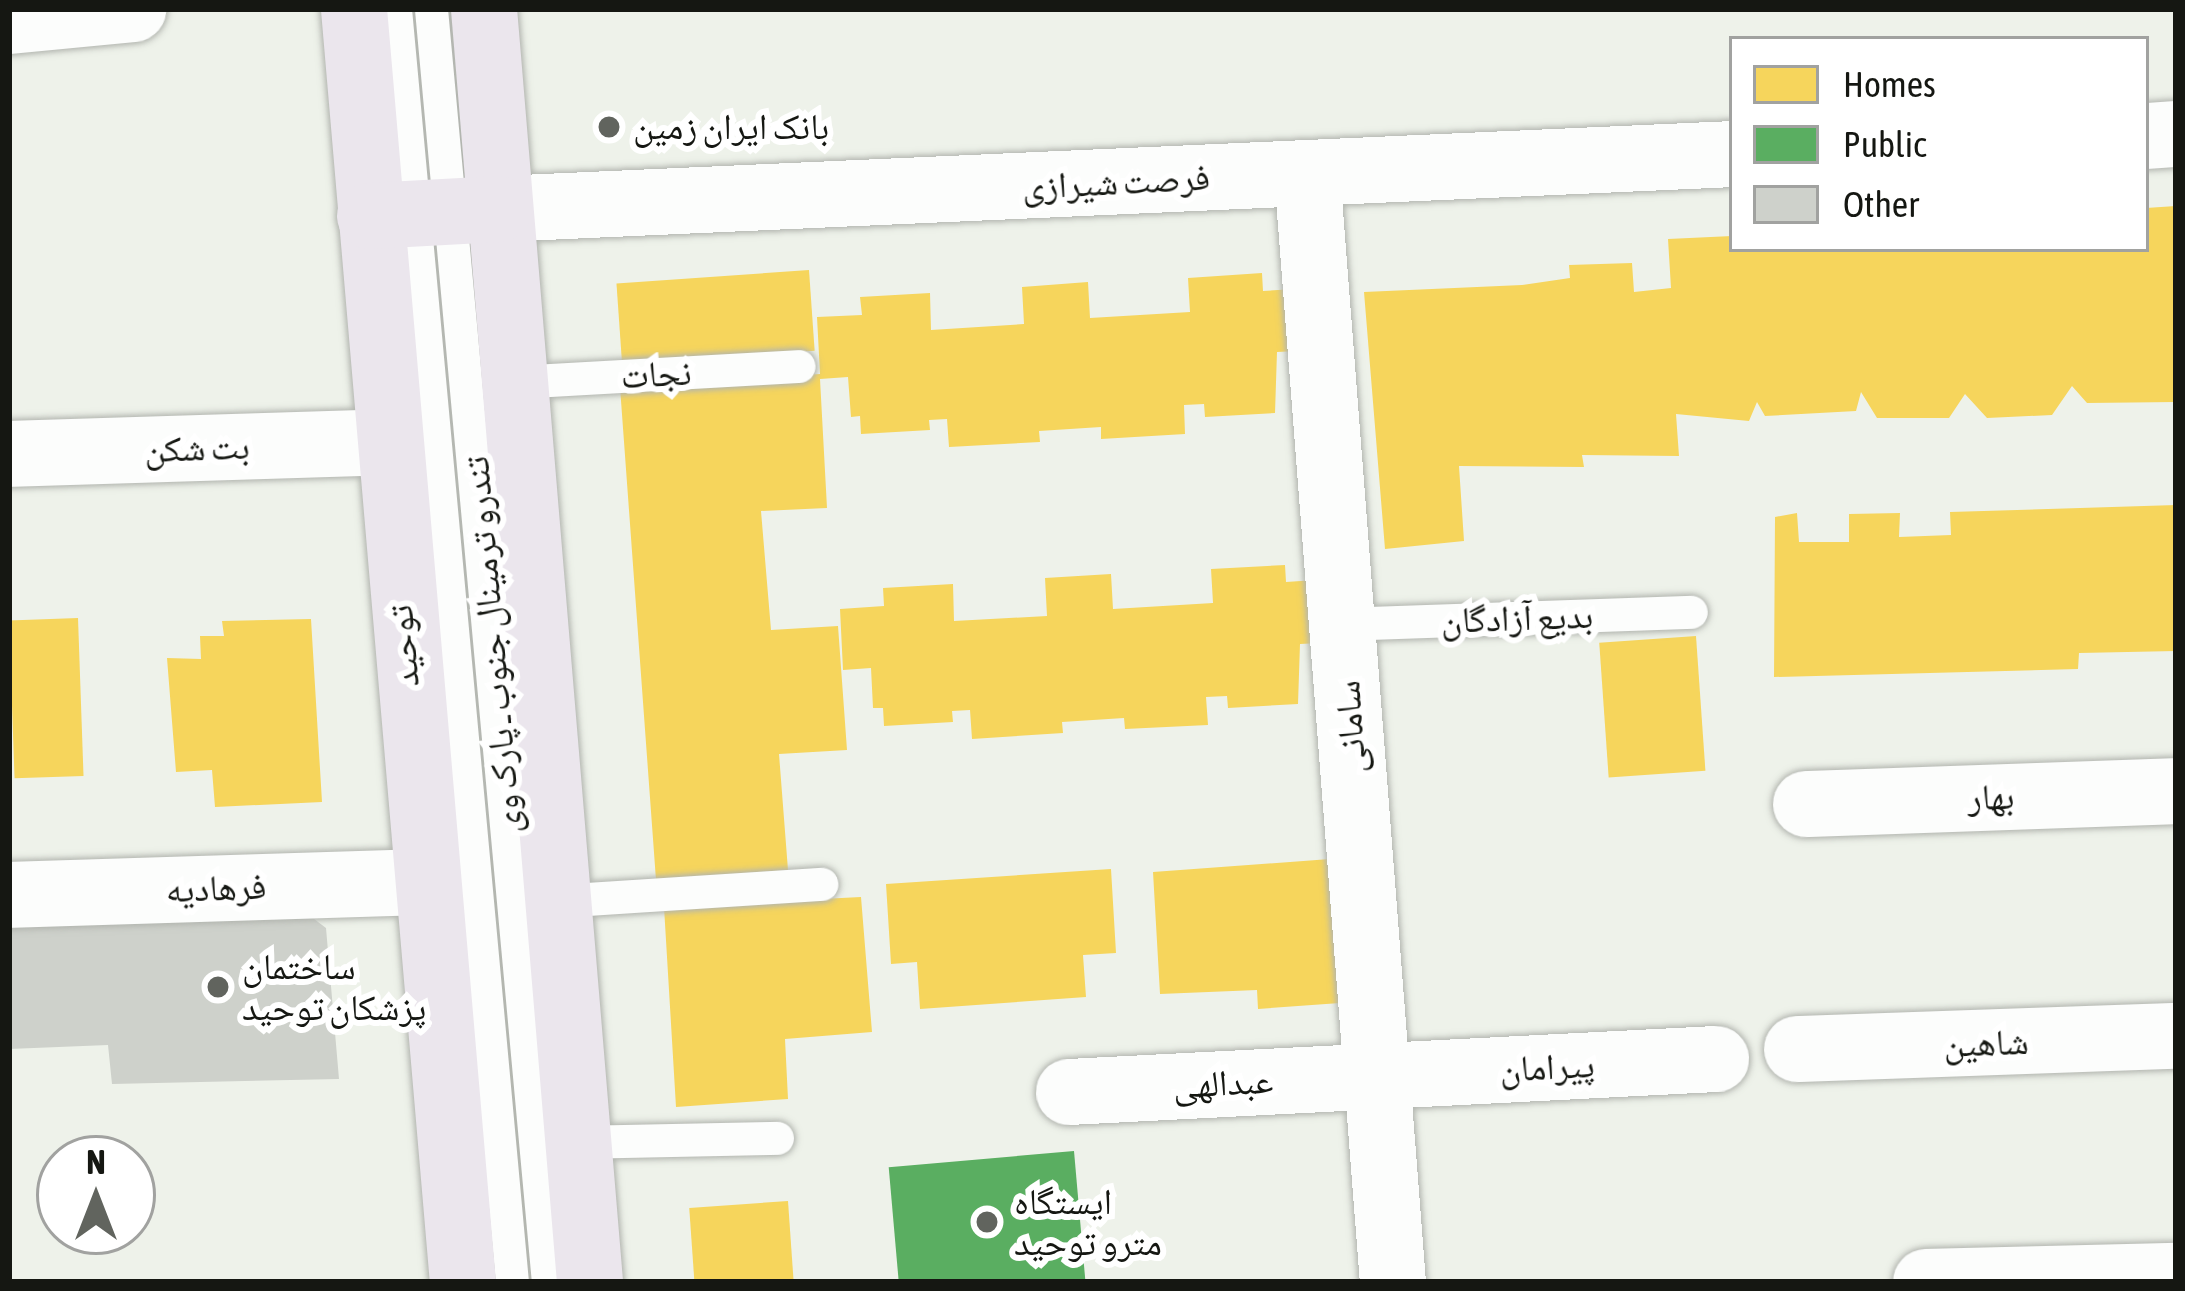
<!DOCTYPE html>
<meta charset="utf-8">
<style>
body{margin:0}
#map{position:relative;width:2185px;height:1291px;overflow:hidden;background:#eef2ea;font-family:"Asap Condensed","Noto Naskh Arabic",sans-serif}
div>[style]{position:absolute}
.homes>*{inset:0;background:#f6d55c;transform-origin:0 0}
.public>*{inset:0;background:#5aae61;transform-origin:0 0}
.building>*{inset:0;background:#ced1cb;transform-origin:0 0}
.trunk-tunnel>*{height:66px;margin-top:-33px;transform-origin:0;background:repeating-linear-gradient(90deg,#cdd1ca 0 66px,transparent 0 99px)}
.roads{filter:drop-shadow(0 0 3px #b2b5af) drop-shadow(0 0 3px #b2b5af)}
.service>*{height:33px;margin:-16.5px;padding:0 16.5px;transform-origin:16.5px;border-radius:16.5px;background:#fcfdfc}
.minor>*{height:66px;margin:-33px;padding:0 33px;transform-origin:33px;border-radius:33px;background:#fcfdfc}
.tertiary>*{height:66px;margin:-33px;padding:0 33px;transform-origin:33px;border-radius:33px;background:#fcfdfc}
.primary>*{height:66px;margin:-33px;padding:0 33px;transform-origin:33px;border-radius:33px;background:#ebe6ed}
.dots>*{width:33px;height:33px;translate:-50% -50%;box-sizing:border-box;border:6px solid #fff;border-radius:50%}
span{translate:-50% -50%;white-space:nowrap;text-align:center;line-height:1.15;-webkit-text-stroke:12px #fff;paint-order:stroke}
.poi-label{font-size:36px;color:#151712}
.left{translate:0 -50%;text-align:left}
.street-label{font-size:36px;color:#151712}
.frame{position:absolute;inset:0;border:12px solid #151712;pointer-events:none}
.legend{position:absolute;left:1729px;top:36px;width:420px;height:216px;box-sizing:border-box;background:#fff;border:3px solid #a1a2a0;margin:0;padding:15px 21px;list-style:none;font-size:36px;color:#151712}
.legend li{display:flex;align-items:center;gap:24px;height:60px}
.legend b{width:60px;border:3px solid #a1a2a0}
.north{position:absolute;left:36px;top:1135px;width:120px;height:120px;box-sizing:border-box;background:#fff;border:3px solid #a1a2a0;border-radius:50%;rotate:0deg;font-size:33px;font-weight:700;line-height:48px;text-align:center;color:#151712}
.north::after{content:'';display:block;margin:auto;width:42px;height:54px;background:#61645e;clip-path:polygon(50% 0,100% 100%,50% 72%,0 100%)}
</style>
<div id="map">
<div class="homes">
<div style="clip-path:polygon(2176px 206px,2176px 402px,2087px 403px,2072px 386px,2052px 415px,1987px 418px,1965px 394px,1949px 418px,1877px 418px,1861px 392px,1856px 411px,1765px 416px,1757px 402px,1749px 421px,1676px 414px,1679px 456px,1582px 455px,1584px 467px,1459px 466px,1464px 541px,1385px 549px,1364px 292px,1522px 285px,1570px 278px,1569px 265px,1632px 263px,1634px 292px,1671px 288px,1668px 239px,1732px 236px,1732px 249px,2146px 249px,2146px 208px)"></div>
<div style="left:809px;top:270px;width:81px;height:193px;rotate:86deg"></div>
<div style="clip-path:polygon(1262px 273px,1263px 291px,1294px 289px,1298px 351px,1277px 352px,1275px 413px,1205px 417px,1204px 404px,1184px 405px,1185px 434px,1101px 439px,1101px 427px,1039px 431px,1040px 442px,949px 447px,947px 419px,929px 420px,930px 430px,861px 434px,860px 416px,851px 417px,848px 377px,820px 379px,827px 508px,761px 511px,771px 630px,838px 626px,847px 750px,779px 754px,788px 870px,656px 880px,620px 387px,820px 374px,817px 317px,862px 315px,860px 297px,930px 293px,931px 330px,1024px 324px,1022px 287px,1088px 282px,1090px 318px,1190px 312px,1188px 278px)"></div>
<div style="clip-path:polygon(2176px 505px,2176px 651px,2079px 653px,2078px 669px,1774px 677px,1775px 517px,1797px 513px,1799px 542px,1849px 542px,1849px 514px,1900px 513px,1899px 537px,1951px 535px,1950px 512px)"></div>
<div style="clip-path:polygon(1285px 565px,1286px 582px,1316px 580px,1320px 643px,1300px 644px,1298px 704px,1228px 708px,1227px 696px,1206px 697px,1208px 725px,1125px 729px,1124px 718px,1062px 722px,1063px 733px,972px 739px,970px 710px,952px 711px,953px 722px,884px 726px,883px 708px,873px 708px,871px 668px,843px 670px,840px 609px,884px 606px,883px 588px,953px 584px,954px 621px,1047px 616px,1045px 578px,1111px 574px,1113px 609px,1213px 603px,1211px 569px)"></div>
<div style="left:78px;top:618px;width:158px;height:69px;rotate:88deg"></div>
<div style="clip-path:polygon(311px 619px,322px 802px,215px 807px,212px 770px,176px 772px,167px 658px,201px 659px,200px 636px,224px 636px,222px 621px)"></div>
<div style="left:1696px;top:636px;width:135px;height:97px;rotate:86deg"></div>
<div style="clip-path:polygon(1330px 859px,1340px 1003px,1258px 1009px,1257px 990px,1160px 994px,1153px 872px)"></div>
<div style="clip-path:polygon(1111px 869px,1116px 953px,1083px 955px,1086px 997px,920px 1009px,917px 962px,891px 964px,886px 884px)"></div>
<div style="clip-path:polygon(861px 897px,872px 1032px,785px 1039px,788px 1099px,676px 1107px,664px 907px)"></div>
<div style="left:788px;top:1201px;width:81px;height:99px;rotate:86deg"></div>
</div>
<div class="public">
<div style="left:1074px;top:1151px;width:132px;height:186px;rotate:85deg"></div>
</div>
<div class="building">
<div style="clip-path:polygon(293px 903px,326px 928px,339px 1079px,112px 1084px,108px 1045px,9px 1049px,9px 913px)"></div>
<div style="left:521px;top:1017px;width:266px;height:19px;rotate:85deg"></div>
</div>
<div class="trunk-tunnel">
<div style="left:487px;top:853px;width:220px;rotate:81.9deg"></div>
</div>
<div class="roads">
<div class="service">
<div style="left:395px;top:9px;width:1278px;rotate:84.75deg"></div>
<div style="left:431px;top:9px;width:1278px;rotate:84.75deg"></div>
<div style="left:513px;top:382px;width:286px;rotate:-3.2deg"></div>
<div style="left:1342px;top:624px;width:349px;rotate:-2deg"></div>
<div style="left:557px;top:901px;width:265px;rotate:-3.7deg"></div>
<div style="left:579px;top:1142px;width:198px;rotate:-1.2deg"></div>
</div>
<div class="minor">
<div style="left:1307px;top:173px;width:1112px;rotate:85.57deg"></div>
<div style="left:9px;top:454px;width:376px;rotate:-1.8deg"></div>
<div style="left:1806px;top:804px;width:370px;rotate:-2deg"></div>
<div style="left:9px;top:895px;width:414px;rotate:-1.8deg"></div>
<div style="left:1797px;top:1049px;width:379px;rotate:-2deg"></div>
<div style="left:1069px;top:1092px;width:648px;rotate:-2.92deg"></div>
<div style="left:1926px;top:1282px;width:250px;rotate:-1.4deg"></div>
</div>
<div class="tertiary">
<div style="left:9px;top:21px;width:125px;rotate:-5.5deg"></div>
<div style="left:2146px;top:136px;width:30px;rotate:-4deg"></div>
<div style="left:499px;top:209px;width:1234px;rotate:-2.55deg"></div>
</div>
<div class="primary">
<div style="left:354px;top:9px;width:1278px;rotate:85.11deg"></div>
<div style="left:484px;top:9px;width:1277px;rotate:85.24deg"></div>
<div style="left:370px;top:216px;width:129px;rotate:-3.1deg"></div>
</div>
</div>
<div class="dots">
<div style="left:609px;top:127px;background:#61645e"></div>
<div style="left:218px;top:987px;background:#61645e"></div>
<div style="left:987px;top:1222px;background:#61645e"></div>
</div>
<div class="poi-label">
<span class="left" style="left:633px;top:127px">بانک ایران زمین</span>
<span class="left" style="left:242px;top:987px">ساختمان<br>پزشکان توحید</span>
<span class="left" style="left:1014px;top:1222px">ایستگاه<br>مترو توحید</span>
</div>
<div class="street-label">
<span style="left:1116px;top:182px;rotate:-3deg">فرصت شیرازی</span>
<span style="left:656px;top:374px;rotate:-3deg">نجات</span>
<span style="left:197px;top:448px;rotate:-2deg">بت شکن</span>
<span style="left:1517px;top:618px;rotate:-2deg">بدیع آزادگان</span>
<span style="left:492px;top:645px;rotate:-95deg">تندرو ترمینال جنوب ـ پارک وی</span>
<span style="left:403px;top:646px;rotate:-95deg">توحید</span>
<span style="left:1350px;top:727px;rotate:-94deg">سامانی</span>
<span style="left:1991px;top:797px;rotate:-2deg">بهار</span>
<span style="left:216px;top:888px;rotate:-2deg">فرهادیه</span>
<span style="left:1986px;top:1043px;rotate:-2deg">شاهین</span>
<span style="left:1547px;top:1067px;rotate:-3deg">پیرامان</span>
<span style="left:1223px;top:1083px;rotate:-3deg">عبدالهی</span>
</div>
<div class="frame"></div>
<ul class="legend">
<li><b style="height:33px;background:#f6d55c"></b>Homes</li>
<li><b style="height:33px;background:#5aae61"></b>Public</li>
<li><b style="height:33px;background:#ced1cb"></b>Other</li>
</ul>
<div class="north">N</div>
</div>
